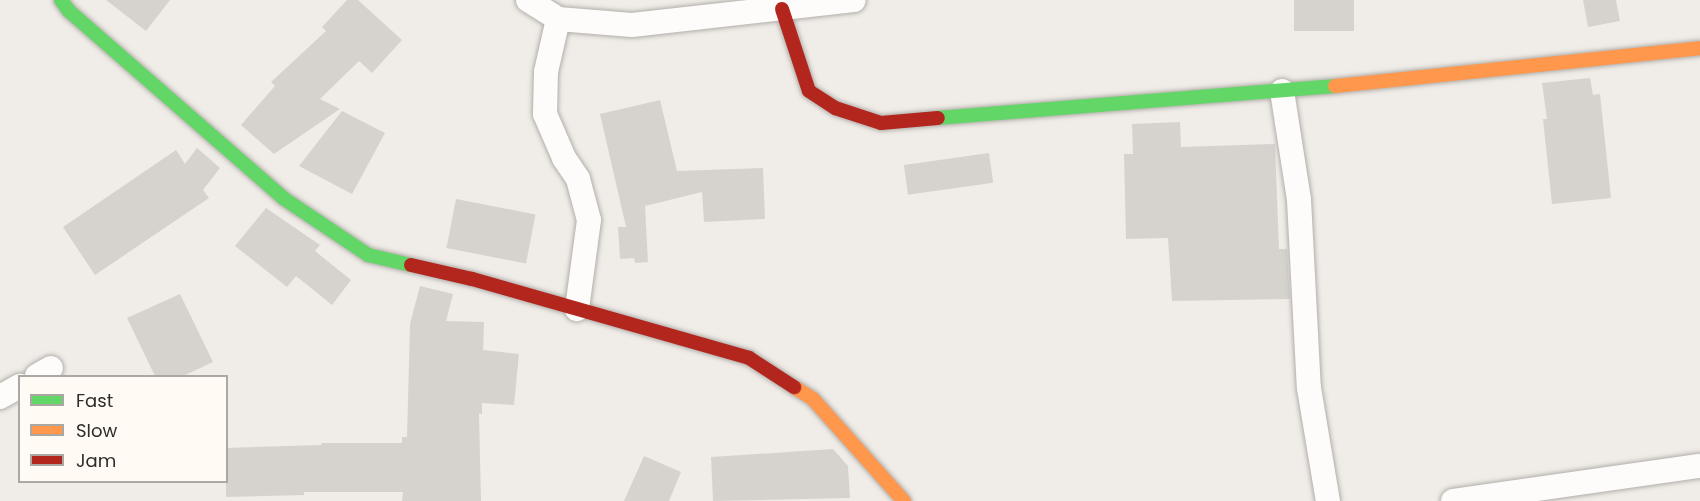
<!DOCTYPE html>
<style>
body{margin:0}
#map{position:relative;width:1700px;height:501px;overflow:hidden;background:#f0ece7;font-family:Poppins,sans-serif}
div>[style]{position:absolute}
.building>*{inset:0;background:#d6d3cf;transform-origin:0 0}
.roads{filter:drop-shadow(0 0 2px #b2afab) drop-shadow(0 0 2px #b2afab)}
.street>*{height:24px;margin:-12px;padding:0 12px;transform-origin:12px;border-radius:12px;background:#fdfcfb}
.fast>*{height:14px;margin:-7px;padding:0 7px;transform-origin:7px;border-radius:7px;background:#63d668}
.slow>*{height:14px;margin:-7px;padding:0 7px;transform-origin:7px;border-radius:7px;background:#ff974d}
.jam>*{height:14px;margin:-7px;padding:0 7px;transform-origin:7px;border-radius:7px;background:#b3261e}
span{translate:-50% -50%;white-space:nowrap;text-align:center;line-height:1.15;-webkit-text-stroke:4.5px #fffaf4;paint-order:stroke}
.legend{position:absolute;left:18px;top:375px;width:210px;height:108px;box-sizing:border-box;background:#fffaf4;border:2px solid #aba7a2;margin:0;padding:8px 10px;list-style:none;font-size:18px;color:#2e2b28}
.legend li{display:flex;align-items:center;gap:12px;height:30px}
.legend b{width:30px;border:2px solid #aba7a2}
</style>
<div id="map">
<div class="building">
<div style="clip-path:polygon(106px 0,170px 0,146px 31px)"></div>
<div style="clip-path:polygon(347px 0,358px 0,402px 40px,372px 73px,359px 61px,320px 99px,340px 109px,274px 154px,241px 125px,275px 86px,271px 82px,326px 31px,322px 27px)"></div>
<div style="left:1294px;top:0;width:60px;height:31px"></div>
<div style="clip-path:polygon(1583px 0,1616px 0,1620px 21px,1588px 27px)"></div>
<div style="clip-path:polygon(1590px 78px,1593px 95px,1600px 94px,1611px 198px,1552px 204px,1543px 119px,1547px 119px,1542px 83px)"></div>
<div style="clip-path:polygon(660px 100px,677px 171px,763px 168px,765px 219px,704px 222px,702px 192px,645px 206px,648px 262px,635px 263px,634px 258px,620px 259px,618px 227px,626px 227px,600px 114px)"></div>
<div style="clip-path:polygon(342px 111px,385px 133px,352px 194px,299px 166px)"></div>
<div style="clip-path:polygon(1180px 122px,1181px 147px,1275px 144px,1279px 249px,1287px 249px,1290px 299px,1172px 301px,1168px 238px,1126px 239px,1124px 154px,1133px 154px,1132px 124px)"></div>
<div style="clip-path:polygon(197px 148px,220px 168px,203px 190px,209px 198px,95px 275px,63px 227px,176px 150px,185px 164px)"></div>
<div style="left:989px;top:153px;width:30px;height:86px;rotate:82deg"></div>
<div style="left:456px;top:199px;width:81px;height:50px;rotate:11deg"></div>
<div style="clip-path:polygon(266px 208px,320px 245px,315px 251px,351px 280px,332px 305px,296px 276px,287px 287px,235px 246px)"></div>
<div style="clip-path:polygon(420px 286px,453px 294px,446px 321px,484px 322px,483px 350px,519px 354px,514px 405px,482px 403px,482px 414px,479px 414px,481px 501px,402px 501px,403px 492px,304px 492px,304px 495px,226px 497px,226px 448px,321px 445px,322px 443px,402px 443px,402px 437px,407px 437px,410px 324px)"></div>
<div style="clip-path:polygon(180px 294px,213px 362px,183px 376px,155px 376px,127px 318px)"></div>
<div style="clip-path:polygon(833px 449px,848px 466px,850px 498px,713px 501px,711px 457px)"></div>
<div style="clip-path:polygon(644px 456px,681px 472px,669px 501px,624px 501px)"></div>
</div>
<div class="roads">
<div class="street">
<div style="left:528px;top:0;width:36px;rotate:32deg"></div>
<div style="left:558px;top:19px;width:74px;rotate:4.6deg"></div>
<div style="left:632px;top:25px;width:223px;rotate:-6.4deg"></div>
<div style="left:558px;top:19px;width:54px;rotate:102.8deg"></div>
<div style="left:546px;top:72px;width:42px;rotate:91.4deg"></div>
<div style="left:545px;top:114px;width:48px;rotate:66.6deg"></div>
<div style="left:564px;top:158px;width:25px;rotate:56deg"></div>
<div style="left:578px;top:179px;width:42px;rotate:75deg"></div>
<div style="left:589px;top:220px;width:90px;rotate:97.7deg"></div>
<div style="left:1282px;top:91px;width:110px;rotate:81.1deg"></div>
<div style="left:1299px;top:200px;width:188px;rotate:87deg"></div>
<div style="left:1309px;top:388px;width:115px;rotate:80.5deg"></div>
<div style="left:37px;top:376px;width:16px;rotate:-30deg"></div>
<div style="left:0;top:397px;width:23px;rotate:-29deg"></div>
<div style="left:1453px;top:501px;width:249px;rotate:-8.1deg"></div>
</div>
<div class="fast">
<div style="left:61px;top:0;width:14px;rotate:54deg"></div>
<div style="left:69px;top:11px;width:284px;rotate:41.1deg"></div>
<div style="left:283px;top:198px;width:102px;rotate:33.8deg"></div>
<div style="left:368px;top:255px;width:44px;rotate:13.1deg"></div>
<div style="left:938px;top:118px;width:398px;rotate:-4.6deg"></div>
</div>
<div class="slow">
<div style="left:1335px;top:86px;width:367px;rotate:-5.9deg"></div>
<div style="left:794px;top:387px;width:22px;rotate:32deg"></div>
<div style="left:813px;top:399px;width:137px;rotate:48.3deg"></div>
</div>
<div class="jam">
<div style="left:782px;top:9px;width:86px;rotate:71.8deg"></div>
<div style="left:809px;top:91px;width:31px;rotate:33deg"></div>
<div style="left:835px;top:108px;width:48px;rotate:18.1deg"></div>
<div style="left:881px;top:123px;width:57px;rotate:-5deg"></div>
<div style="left:411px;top:265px;width:63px;rotate:12.9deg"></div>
<div style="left:472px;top:279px;width:288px;rotate:15.9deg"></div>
<div style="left:749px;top:358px;width:54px;rotate:32.8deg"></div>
</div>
</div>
<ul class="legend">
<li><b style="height:8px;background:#63d668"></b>Fast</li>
<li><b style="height:8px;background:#ff974d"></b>Slow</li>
<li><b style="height:8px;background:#b3261e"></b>Jam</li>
</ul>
</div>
